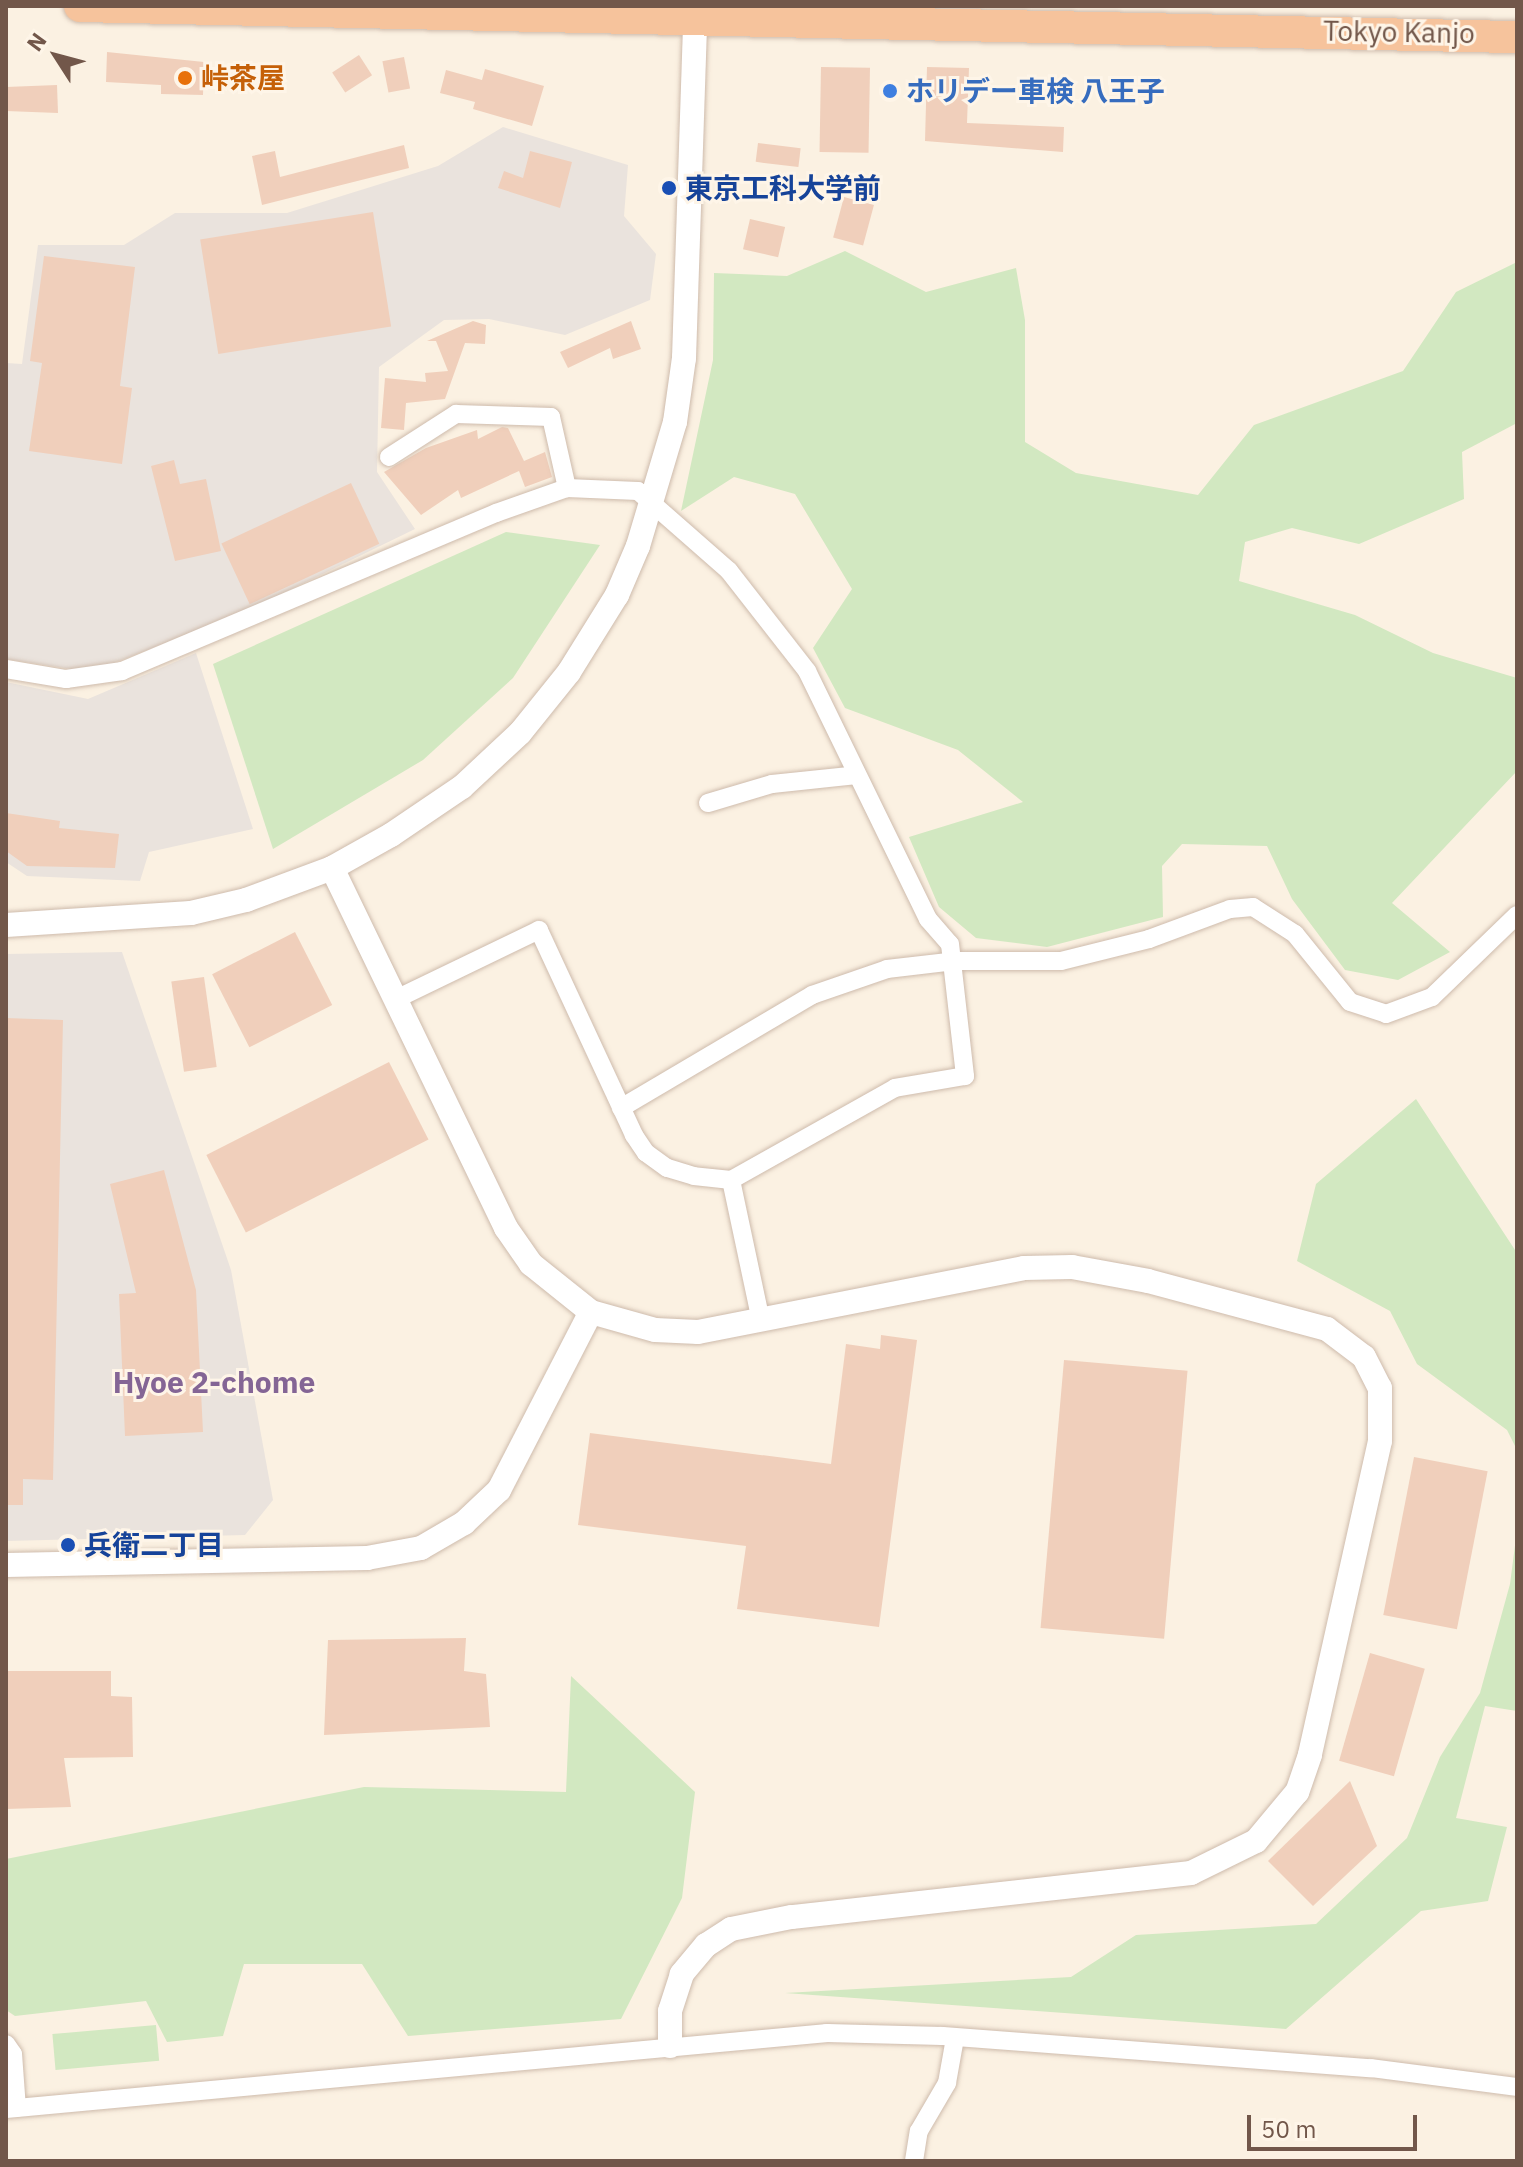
<!DOCTYPE html>
<meta charset="utf-8">
<style>
body{margin:0}
#map{position:relative;width:1523px;height:2167px;overflow:hidden;background:#fbf1e2;font-family:"IBM Plex Sans","Noto Sans JP",sans-serif}
div>[style]{position:absolute}
.industrial>*{inset:0;background:#eae3dd}
.green>*{inset:0;background:#d2e8c1;transform-origin:0 0}
.building>*{inset:0;background:#f0cfbb;transform-origin:0 0}
.roads{filter:drop-shadow(0 0 2px #cebbac) drop-shadow(0 0 2px #cebbac)}
.minor>*{height:18px;margin:-9px;padding:0 9px;transform-origin:9px;border-radius:9px;background:#fff}
.tertiary>*{height:24px;margin:-12px;padding:0 12px;transform-origin:12px;border-radius:12px;background:#fff}
.trunk>*{height:32px;margin:-16px;padding:0 16px;transform-origin:16px;border-radius:16px;background:#f6c39c}
.dots>*{width:22px;height:22px;translate:-50% -50%;box-sizing:border-box;border:4px solid #fef5e8;border-radius:50%}
span{translate:-50% -50%;white-space:nowrap;text-align:center;line-height:1.15;-webkit-text-stroke:6px #fef5e8;paint-order:stroke}
.street-label{font-size:28px;color:#72574a}
.food-label{font-size:28px;color:#c56008;font-weight:700}
.left{translate:0 -50%;text-align:left}
.shop-label{font-size:28px;color:#366cbe;font-weight:700}
.transit-label{font-size:28px;color:#164399;font-weight:700}
.neighbourhood-label{font-size:30px;color:#846595;font-weight:700}
.frame{position:absolute;inset:0;border:8px solid #72574a;pointer-events:none}
.north{position:absolute;left:16px;top:16px;width:80px;height:80px;-webkit-text-stroke:6px #fef5e8;paint-order:stroke;rotate:306deg;font-size:22px;font-weight:700;line-height:32px;text-align:center;color:#72574a}
.north::after{content:'';display:block;margin:auto;width:28px;height:36px;background:#72574a;clip-path:polygon(50% 0,100% 100%,50% 72%,0 100%)}
.scale{position:absolute;left:1247px;top:2115px;width:170px;height:36px;box-sizing:border-box;border:4px solid #72574a;border-top:0;padding-left:10px;font-size:24px;line-height:28px;white-space:nowrap;color:#72574a;-webkit-text-stroke:6px #fef5e8;paint-order:stroke}
</style>
<div id="map">
<div class="industrial">
<div style="clip-path:polygon(503px 127px,628px 165px,624px 216px,656px 254px,650px 300px,565px 335px,489px 319px,444px 320px,379px 367px,377px 472px,415px 529px,244px 612px,91px 672px,6px 659px,6px 363px,22px 364px,38px 245px,124px 245px,175px 213px,287px 213px,438px 166px)"></div>
<div style="clip-path:polygon(196px 653px,253px 829px,149px 852px,140px 881px,27px 876px,6px 862px,6px 682px,88px 699px)"></div>
<div style="clip-path:polygon(122px 952px,231px 1270px,273px 1500px,245px 1535px,6px 1541px,6px 954px)"></div>
</div>
<div class="green">
<div style="clip-path:polygon(845px 251px,926px 292px,1016px 268px,1025px 320px,1025px 442px,1076px 473px,1198px 495px,1254px 425px,1403px 371px,1456px 292px,1517px 262px,1517px 423px,1462px 452px,1464px 499px,1359px 544px,1292px 528px,1245px 542px,1239px 581px,1355px 615px,1433px 653px,1517px 678px,1517px 771px,1392px 903px,1450px 952px,1398px 980px,1345px 970px,1292px 899px,1267px 846px,1182px 844px,1162px 866px,1163px 917px,1047px 947px,976px 938px,939px 907px,909px 837px,1023px 802px,958px 750px,845px 708px,813px 648px,852px 589px,795px 494px,734px 477px,681px 511px,713px 360px,714px 273px,787px 276px)"></div>
<div style="clip-path:polygon(506px 532px,600px 545px,513px 678px,423px 760px,273px 849px,213px 664px)"></div>
<div style="clip-path:polygon(1416px 1099px,1517px 1253px,1517px 1450px,1507px 1430px,1417px 1364px,1390px 1311px,1297px 1261px,1316px 1184px)"></div>
<div style="clip-path:polygon(1517px 1530px,1517px 1711px,1485px 1706px,1456px 1818px,1507px 1827px,1488px 1901px,1421px 1911px,1286px 2029px,785px 1993px,1071px 1977px,1136px 1935px,1316px 1924px,1407px 1838px,1440px 1757px,1480px 1693px,1510px 1584px)"></div>
<div style="clip-path:polygon(571px 1676px,695px 1792px,682px 1898px,621px 2019px,408px 2036px,362px 1964px,244px 1964px,223px 2036px,167px 2042px,146px 2001px,15px 2016px,6px 2010px,6px 1859px,364px 1787px,566px 1792px)"></div>
<div style="left:156px;top:2025px;width:36px;height:104px;rotate:85deg"></div>
</div>
<div class="building">
<div style="clip-path:polygon(107px 52px,204px 62px,203px 95px,161px 94px,161px 85px,106px 82px)"></div>
<div style="left:359px;top:55px;width:24px;height:32px;rotate:57deg"></div>
<div style="left:404px;top:57px;width:32px;height:22px;rotate:79deg"></div>
<div style="left:821px;top:67px;width:49px;height:85px;rotate:1deg"></div>
<div style="clip-path:polygon(927px 67px,969px 68px,967px 123px,1064px 127px,1063px 152px,925px 141px)"></div>
<div style="clip-path:polygon(485px 69px,544px 86px,532px 126px,473px 109px,475px 102px,440px 93px,446px 70px,482px 80px)"></div>
<div style="clip-path:polygon(57px 85px,58px 113px,6px 111px,6px 87px)"></div>
<div style="left:758px;top:143px;width:43px;height:19px;rotate:7deg"></div>
<div style="clip-path:polygon(404px 145px,409px 168px,262px 205px,252px 156px,275px 151px,280px 177px)"></div>
<div style="clip-path:polygon(530px 151px,572px 162px,560px 208px,498px 188px,504px 171px,523px 178px)"></div>
<div style="left:844px;top:197px;width:31px;height:42px;rotate:15deg"></div>
<div style="left:373px;top:212px;width:116px;height:175px;rotate:81deg"></div>
<div style="left:750px;top:219px;width:36px;height:31px;rotate:13deg"></div>
<div style="clip-path:polygon(44px 256px,135px 267px,120px 386px,132px 388px,122px 464px,29px 451px,42px 363px,30px 361px)"></div>
<div style="clip-path:polygon(473px 321px,486px 325px,485px 344px,465px 343px,445px 399px,406px 403px,404px 430px,381px 428px,385px 378px,426px 382px,425px 373px,448px 371px,436px 341px,427px 341px)"></div>
<div style="clip-path:polygon(631px 321px,641px 349px,613px 359px,610px 348px,568px 368px,560px 352px)"></div>
<div style="clip-path:polygon(502px 427px,508px 428px,524px 461px,545px 452px,552px 477px,525px 487px,519px 471px,461px 498px,458px 490px,421px 515px,384px 472px,426px 448px,477px 430px,478px 439px)"></div>
<div style="clip-path:polygon(174px 460px,180px 484px,206px 479px,221px 551px,175px 561px,151px 466px)"></div>
<div style="left:351px;top:483px;width:67px;height:143px;rotate:65deg"></div>
<div style="clip-path:polygon(6px 813px,60px 821px,59px 828px,119px 834px,115px 868px,27px 866px,6px 851px)"></div>
<div style="left:295px;top:932px;width:82px;height:93px;rotate:63deg"></div>
<div style="left:204px;top:977px;width:91px;height:33px;rotate:82deg"></div>
<div style="clip-path:polygon(6px 1018px,63px 1020px,53px 1480px,23px 1479px,23px 1505px,6px 1505px)"></div>
<div style="left:389px;top:1062px;width:87px;height:205px;rotate:63deg"></div>
<div style="clip-path:polygon(164px 1170px,196px 1290px,203px 1432px,125px 1436px,119px 1294px,136px 1293px,110px 1184px)"></div>
<div style="clip-path:polygon(881px 1335px,917px 1340px,879px 1627px,737px 1609px,746px 1546px,578px 1525px,590px 1433px,831px 1464px,846px 1344px,880px 1349px)"></div>
<div style="left:1064px;top:1360px;width:124px;height:269px;rotate:5deg"></div>
<div style="left:1414px;top:1457px;width:75px;height:161px;rotate:11deg"></div>
<div style="clip-path:polygon(466px 1638px,464px 1671px,486px 1674px,490px 1727px,324px 1735px,328px 1640px)"></div>
<div style="left:1370px;top:1653px;width:57px;height:112px;rotate:16deg"></div>
<div style="clip-path:polygon(6px 1671px,111px 1671px,111px 1696px,132px 1697px,133px 1757px,64px 1758px,71px 1807px,6px 1809px)"></div>
<div style="clip-path:polygon(1350px 1781px,1377px 1846px,1313px 1906px,1268px 1861px)"></div>
</div>
<div class="roads">
<div class="minor">
<div style="left:389px;top:457px;width:80px;rotate:-32.7deg"></div>
<div style="left:456px;top:414px;width:95px;rotate:1.8deg"></div>
<div style="left:551px;top:417px;width:73px;rotate:77.3deg"></div>
<div style="left:6px;top:669px;width:61px;rotate:9.5deg"></div>
<div style="left:66px;top:679px;width:57px;rotate:-8.1deg"></div>
<div style="left:122px;top:671px;width:406px;rotate:-22.9deg"></div>
<div style="left:496px;top:513px;width:75px;rotate:-19.4deg"></div>
<div style="left:567px;top:488px;width:71px;rotate:2.4deg"></div>
<div style="left:638px;top:491px;width:121px;rotate:41.3deg"></div>
<div style="left:729px;top:571px;width:127px;rotate:52deg"></div>
<div style="left:807px;top:671px;width:276px;rotate:64deg"></div>
<div style="left:928px;top:919px;width:33px;rotate:49deg"></div>
<div style="left:950px;top:944px;width:133px;rotate:83.5deg"></div>
<div style="left:965px;top:1076px;width:71px;rotate:170.3deg"></div>
<div style="left:895px;top:1088px;width:188px;rotate:150.7deg"></div>
<div style="left:731px;top:1180px;width:37px;rotate:-174deg"></div>
<div style="left:694px;top:1176px;width:28px;rotate:-163deg"></div>
<div style="left:667px;top:1168px;width:26px;rotate:-144deg"></div>
<div style="left:646px;top:1153px;width:22px;rotate:-124deg"></div>
<div style="left:634px;top:1135px;width:226px;rotate:-114.9deg"></div>
<div style="left:539px;top:930px;width:159px;rotate:154.2deg"></div>
<div style="left:708px;top:803px;width:67px;rotate:-16.5deg"></div>
<div style="left:772px;top:784px;width:85px;rotate:-6deg"></div>
<div style="left:621px;top:1108px;width:222px;rotate:-30.6deg"></div>
<div style="left:812px;top:995px;width:79px;rotate:-19.1deg"></div>
<div style="left:887px;top:969px;width:68px;rotate:-6.7deg"></div>
<div style="left:955px;top:961px;width:106px"></div>
<div style="left:1061px;top:961px;width:91px;rotate:-14deg"></div>
<div style="left:1149px;top:939px;width:86px;rotate:-20.3deg"></div>
<div style="left:1230px;top:909px;width:23px;rotate:-5deg"></div>
<div style="left:1253px;top:907px;width:50px;rotate:32.7deg"></div>
<div style="left:1295px;top:934px;width:87px;rotate:51deg"></div>
<div style="left:1350px;top:1002px;width:38px;rotate:18deg"></div>
<div style="left:1386px;top:1014px;width:49px;rotate:-20.3deg"></div>
<div style="left:1432px;top:997px;width:118px;rotate:-44deg"></div>
<div style="left:731px;top:1180px;width:144px;rotate:78deg"></div>
<div style="left:6px;top:2044px;width:12px;rotate:55deg"></div>
<div style="left:13px;top:2054px;width:54px;rotate:85.8deg"></div>
<div style="left:6px;top:2109px;width:825px;rotate:-5.29deg"></div>
<div style="left:827px;top:2033px;width:115px;rotate:1.5deg"></div>
<div style="left:942px;top:2036px;width:430px;rotate:4.3deg"></div>
<div style="left:1371px;top:2068px;width:147px;rotate:7.4deg"></div>
<div style="left:914px;top:2161px;width:30px;rotate:-81deg"></div>
<div style="left:919px;top:2131px;width:56px;rotate:-59.7deg"></div>
<div style="left:947px;top:2083px;width:46px;rotate:-79.9deg"></div>
</div>
<div class="tertiary">
<div style="left:332px;top:868px;width:400px;rotate:64.2deg"></div>
<div style="left:506px;top:1228px;width:44px;rotate:55.2deg"></div>
<div style="left:531px;top:1264px;width:77px;rotate:38.7deg"></div>
<div style="left:591px;top:1312px;width:66px;rotate:15.7deg"></div>
<div style="left:655px;top:1330px;width:43px;rotate:2.7deg"></div>
<div style="left:698px;top:1332px;width:332px;rotate:-11.1deg"></div>
<div style="left:1024px;top:1268px;width:48px;rotate:-1.2deg"></div>
<div style="left:1072px;top:1267px;width:77px;rotate:10.4deg"></div>
<div style="left:1148px;top:1281px;width:185px;rotate:15deg"></div>
<div style="left:1327px;top:1329px;width:46px;rotate:37.1deg"></div>
<div style="left:1364px;top:1357px;width:35px;rotate:63deg"></div>
<div style="left:1380px;top:1388px;width:53px;rotate:90deg"></div>
<div style="left:1380px;top:1441px;width:322px;rotate:102.6deg"></div>
<div style="left:1310px;top:1755px;width:39px;rotate:109deg"></div>
<div style="left:1297px;top:1792px;width:64px;rotate:129.9deg"></div>
<div style="left:1256px;top:1841px;width:72px;rotate:153.8deg"></div>
<div style="left:1191px;top:1873px;width:402px;rotate:173.7deg"></div>
<div style="left:791px;top:1917px;width:61px;rotate:168.7deg"></div>
<div style="left:731px;top:1929px;width:30px;rotate:147deg"></div>
<div style="left:706px;top:1945px;width:38px;rotate:130deg"></div>
<div style="left:682px;top:1974px;width:39px;rotate:108deg"></div>
<div style="left:670px;top:2011px;width:35px;rotate:90deg"></div>
<div style="left:6px;top:925px;width:185px;rotate:-3.7deg"></div>
<div style="left:191px;top:913px;width:57px;rotate:-13.3deg"></div>
<div style="left:246px;top:900px;width:92px;rotate:-20.4deg"></div>
<div style="left:332px;top:868px;width:68px;rotate:-29.2deg"></div>
<div style="left:391px;top:835px;width:86px;rotate:-34.1deg"></div>
<div style="left:462px;top:787px;width:79px;rotate:-43deg"></div>
<div style="left:520px;top:733px;width:78px;rotate:-51.2deg"></div>
<div style="left:569px;top:672px;width:91px;rotate:-58.1deg"></div>
<div style="left:617px;top:595px;width:53px;rotate:-66.8deg"></div>
<div style="left:638px;top:546px;width:129px;rotate:-73.4deg"></div>
<div style="left:675px;top:422px;width:65px;rotate:-82deg"></div>
<div style="left:684px;top:358px;width:336px;rotate:-88.1deg"></div>
<div style="left:6px;top:1565px;width:361px;rotate:-1.1deg"></div>
<div style="left:367px;top:1558px;width:55px;rotate:-10.5deg"></div>
<div style="left:421px;top:1548px;width:50px;rotate:-30.2deg"></div>
<div style="left:464px;top:1523px;width:48px;rotate:-43.3deg"></div>
<div style="left:499px;top:1490px;width:200px;rotate:-62.7deg"></div>
</div>
<div class="trunk">
<div style="left:80px;top:6px;width:1437px;rotate:1.24deg"></div>
</div>
</div>
<div class="dots">
<div style="left:185px;top:78px;background:#e8710a"></div>
<div style="left:890px;top:91px;background:#3f7fe0"></div>
<div style="left:669px;top:188px;background:#1a4fb4"></div>
<div style="left:68px;top:1545px;background:#1a4fb4"></div>
</div>
<div class="street-label">
<span style="left:1399px;top:32px;rotate:1deg">Tokyo Kanjo</span>
</div>
<div class="food-label">
<span class="left" style="left:201px;top:78px">峠茶屋</span>
</div>
<div class="shop-label">
<span class="left" style="left:906px;top:91px">ホリデー車検 八王子</span>
</div>
<div class="transit-label">
<span class="left" style="left:685px;top:188px">東京工科大学前</span>
<span class="left" style="left:84px;top:1545px">兵衛二丁目</span>
</div>
<div class="neighbourhood-label">
<span style="left:214px;top:1382px">Hyoe 2-chome</span>
</div>
<div class="frame"></div>
<div class="north">N</div>
<div class="scale">50 m</div>
</div>
